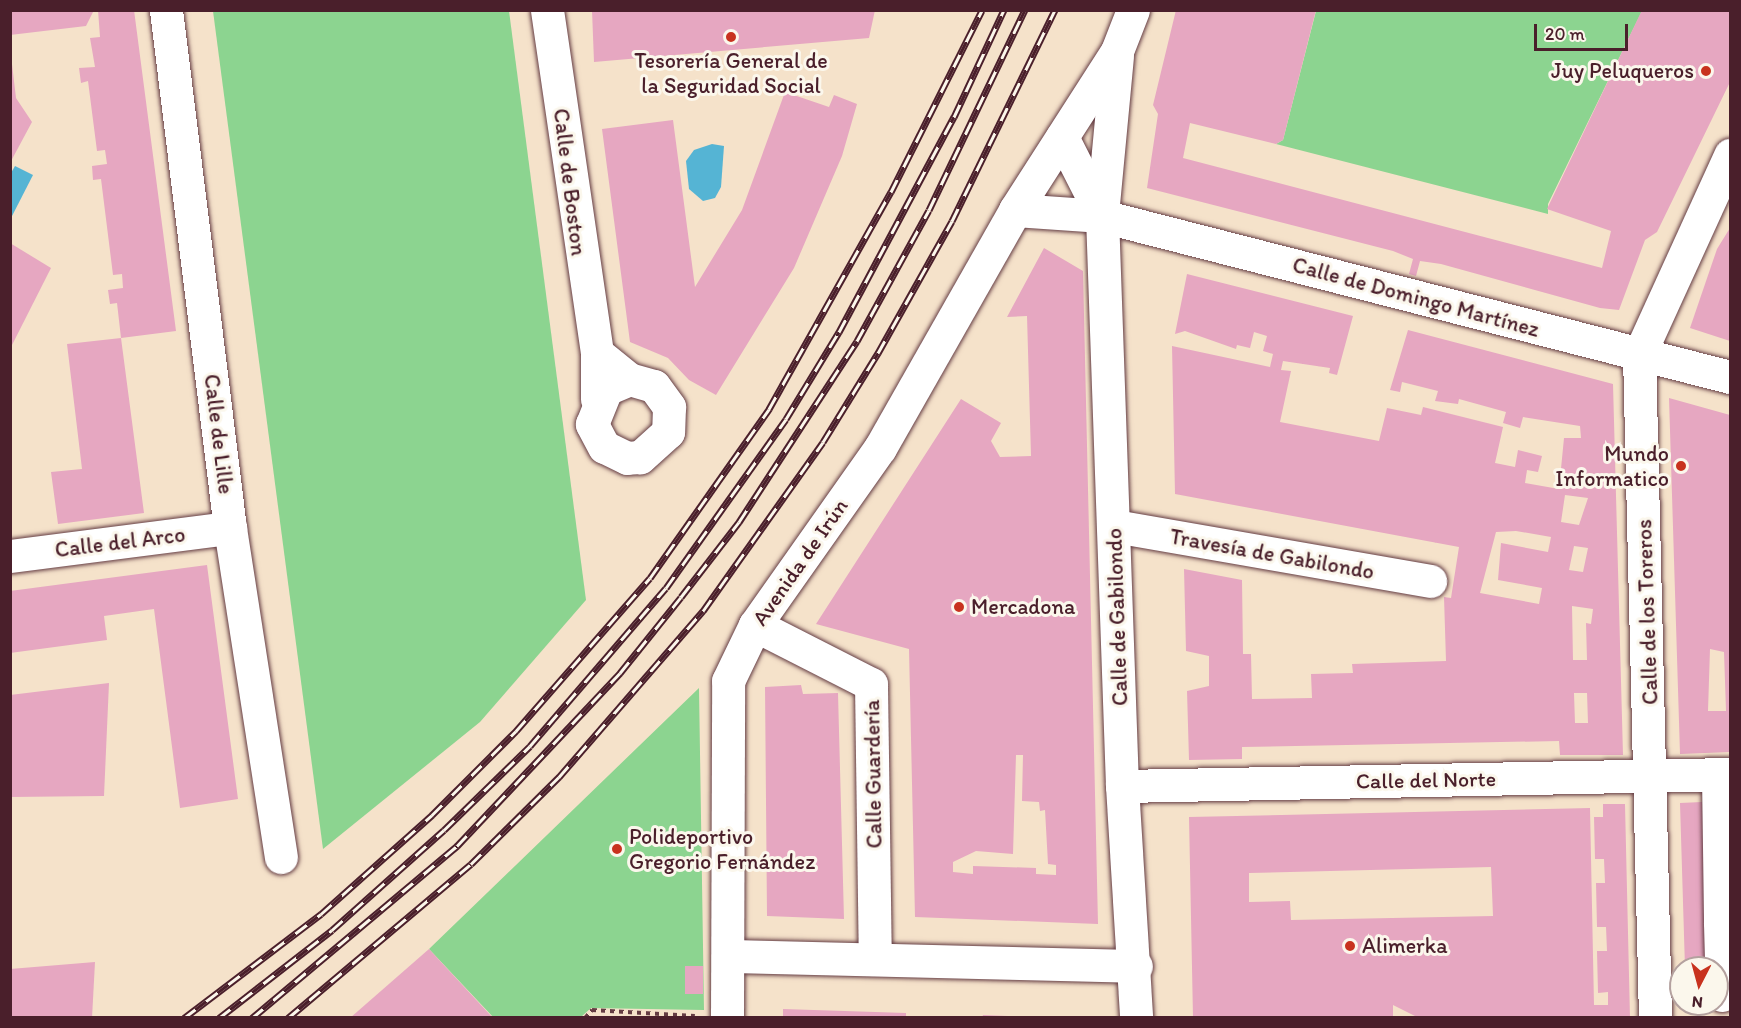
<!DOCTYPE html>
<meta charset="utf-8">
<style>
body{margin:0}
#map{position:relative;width:1741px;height:1028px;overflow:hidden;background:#f5e2ca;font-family:Itim,sans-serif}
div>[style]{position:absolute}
.green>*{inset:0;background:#8cd490}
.water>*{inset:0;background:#55b4d4}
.building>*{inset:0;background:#e6a7c1;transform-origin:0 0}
.path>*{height:4px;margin-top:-2px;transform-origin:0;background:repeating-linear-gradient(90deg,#643c43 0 4.5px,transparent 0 9px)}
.roads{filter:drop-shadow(0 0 2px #643c43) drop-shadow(0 0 2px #643c43)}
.minor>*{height:33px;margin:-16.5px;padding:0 16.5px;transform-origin:16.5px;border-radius:16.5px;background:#fff}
.rail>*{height:7px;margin-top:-3.5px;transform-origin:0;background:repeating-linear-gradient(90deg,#fbf7ec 0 14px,#4a1f2b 0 28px);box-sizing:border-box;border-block:2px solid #4a1f2b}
.dots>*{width:16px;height:16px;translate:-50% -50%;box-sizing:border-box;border:3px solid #fbf7ec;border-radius:50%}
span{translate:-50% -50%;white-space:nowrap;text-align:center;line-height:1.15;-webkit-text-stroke:6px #fbf7ec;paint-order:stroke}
.poi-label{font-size:22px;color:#4a1f2b}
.right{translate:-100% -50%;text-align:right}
.left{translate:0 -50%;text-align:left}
.street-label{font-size:22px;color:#4a1f2b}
.frame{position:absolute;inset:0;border:12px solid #4a1f2b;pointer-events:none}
.north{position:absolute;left:1669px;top:956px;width:60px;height:60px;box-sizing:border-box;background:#fbf7ec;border:2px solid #b4a19f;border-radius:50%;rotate:186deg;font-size:16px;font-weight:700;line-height:24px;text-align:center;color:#4a1f2b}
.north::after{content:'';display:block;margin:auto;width:21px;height:27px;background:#c8321e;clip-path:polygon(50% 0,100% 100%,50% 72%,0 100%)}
.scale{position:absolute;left:1534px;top:24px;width:94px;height:27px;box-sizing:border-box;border:3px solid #4a1f2b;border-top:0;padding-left:8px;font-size:18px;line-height:21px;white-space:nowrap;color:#4a1f2b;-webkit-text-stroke:4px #fbf7ec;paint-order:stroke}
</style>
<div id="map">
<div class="green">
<div style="clip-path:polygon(213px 11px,509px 11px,586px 600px,480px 722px,323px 849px)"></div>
<div style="clip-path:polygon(1316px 11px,1642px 11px,1548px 204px,1548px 214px,1276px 144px,1283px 140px)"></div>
<div style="clip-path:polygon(699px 688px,704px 1010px,591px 1008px,581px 1017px,493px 1017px,429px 949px)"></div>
</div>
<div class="water">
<div style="clip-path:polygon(712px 144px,724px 146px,721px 187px,715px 198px,703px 201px,689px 189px,686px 161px,694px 150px)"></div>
<div style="clip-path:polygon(15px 166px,33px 175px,11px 218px,11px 173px)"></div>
</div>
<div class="building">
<div style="clip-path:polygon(10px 10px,94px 10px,86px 26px,10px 35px)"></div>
<div style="clip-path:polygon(98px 10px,134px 10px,176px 331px,121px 338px,117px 303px,110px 304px,108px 290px,123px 288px,122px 274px,113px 275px,101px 179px,93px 180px,92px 166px,107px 164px,105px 150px,97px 151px,88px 81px,81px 83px,79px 68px,95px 67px,90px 38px,100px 37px)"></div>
<div style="clip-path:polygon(592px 10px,875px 10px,869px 38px,594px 62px)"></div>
<div style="clip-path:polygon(1176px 10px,1316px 10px,1283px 140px,1276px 144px,1190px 123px,1183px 158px,1602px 268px,1611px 231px,1547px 209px,1642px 10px,1730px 10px,1730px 82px,1657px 232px,1645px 240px,1619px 310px,1600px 308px,1441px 264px,1420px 261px,1416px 276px,1409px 274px,1413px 259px,1393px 251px,1147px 188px,1158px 114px,1153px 105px)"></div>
<div style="clip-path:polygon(10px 47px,16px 98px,32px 122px,10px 163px)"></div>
<div style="clip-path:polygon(785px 92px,829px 107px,834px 95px,857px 104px,842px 156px,794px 268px,716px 395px,689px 380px,668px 358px,630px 342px,602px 129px,673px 120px,695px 287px,742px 210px)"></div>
<div style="clip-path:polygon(1730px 228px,1730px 341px,1690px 328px,1717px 249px)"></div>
<div style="clip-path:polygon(10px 243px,51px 268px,11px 347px,10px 347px)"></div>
<div style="clip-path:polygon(evenodd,1044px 248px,1083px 271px,1098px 924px,915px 917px,909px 649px,816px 624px,961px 399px,1001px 423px,991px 441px,1000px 457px,1031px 456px,1027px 316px,1007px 317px,1044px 248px,1016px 755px,1023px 755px,1022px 801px,1039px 802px,1040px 811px,1045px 810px,1048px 864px,1056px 865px,1056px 875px,1036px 874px,1036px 868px,973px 866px,973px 874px,953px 872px,953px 862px,976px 851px,1013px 854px,1016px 755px)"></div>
<div style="clip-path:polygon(evenodd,1187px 274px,1353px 316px,1337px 375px,1329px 373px,1330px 368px,1283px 361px,1281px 370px,1291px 371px,1280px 422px,1379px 441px,1387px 408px,1421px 415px,1423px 407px,1503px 427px,1495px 463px,1515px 467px,1518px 450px,1542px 456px,1538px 472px,1527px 470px,1525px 483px,1559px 489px,1564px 438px,1581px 438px,1580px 426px,1523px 417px,1520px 428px,1503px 423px,1506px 412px,1459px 399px,1458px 404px,1435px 401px,1438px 391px,1402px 382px,1400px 392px,1390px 390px,1408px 330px,1613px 384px,1623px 755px,1560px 755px,1559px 741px,1242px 747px,1242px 759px,1189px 760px,1187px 691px,1209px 686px,1209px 656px,1186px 651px,1184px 569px,1242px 580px,1243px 654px,1251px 654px,1252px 699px,1312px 698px,1311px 674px,1353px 673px,1352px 664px,1446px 661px,1444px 597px,1451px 598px,1459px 547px,1175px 494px,1172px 346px,1270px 367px,1273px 354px,1263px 351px,1267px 336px,1254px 332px,1250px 348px,1237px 345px,1236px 349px,1185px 331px,1175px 334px,1187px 274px,1565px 495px,1588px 498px,1579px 525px,1561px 522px,1565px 495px,1187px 274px,1516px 531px,1551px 537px,1548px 552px,1501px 543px,1498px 580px,1542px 588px,1539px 604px,1480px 593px,1496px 532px,1516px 531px,1187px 274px,1574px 546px,1588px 548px,1583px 572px,1569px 570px,1574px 546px,1187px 274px,1572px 606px,1593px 609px,1591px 624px,1586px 623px,1587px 660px,1573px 660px,1572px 606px,1187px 274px,1574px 693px,1587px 693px,1588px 723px,1575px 723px,1574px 693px)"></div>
<div style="clip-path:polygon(121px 338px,144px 513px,58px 524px,51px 472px,82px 469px,67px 344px)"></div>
<div style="clip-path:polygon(evenodd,1669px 398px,1730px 415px,1730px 752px,1680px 754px,1669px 398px,1710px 649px,1724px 652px,1726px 711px,1708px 711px,1710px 649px)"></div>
<div style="clip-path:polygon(207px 565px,238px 799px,180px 808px,154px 609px,104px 616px,107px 640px,10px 653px,10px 591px)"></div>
<div style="clip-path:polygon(109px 683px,104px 796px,10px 797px,10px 695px)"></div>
<div style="clip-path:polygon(801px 685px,803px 694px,838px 693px,844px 919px,767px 916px,765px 687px)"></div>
<div style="clip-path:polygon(1702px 802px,1715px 968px,1685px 968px,1680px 803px)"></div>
<div style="clip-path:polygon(evenodd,1603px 804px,1625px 804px,1630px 1018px,1419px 1018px,1393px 1005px,1393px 1018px,1193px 1018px,1189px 817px,1590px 808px,1594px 1005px,1608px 1005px,1608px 992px,1598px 993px,1597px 951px,1607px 951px,1606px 927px,1597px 927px,1596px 883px,1605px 883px,1604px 859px,1595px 859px,1594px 817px,1603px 817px,1603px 804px,1491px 867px,1493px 916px,1291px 920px,1290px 901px,1249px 902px,1249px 873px,1491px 867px)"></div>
<div style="clip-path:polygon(429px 949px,493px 1018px,350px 1018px)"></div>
<div style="clip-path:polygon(95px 962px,92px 1018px,10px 1018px,10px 969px)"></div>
<div style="left:685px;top:966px;width:18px;height:28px"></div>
<div style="clip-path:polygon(783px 1009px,906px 1013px,906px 1018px,783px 1018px)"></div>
<div style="clip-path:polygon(983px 1015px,1008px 1016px,1008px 1018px,982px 1018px)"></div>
</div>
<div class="path">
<div style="left:585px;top:1018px;width:11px;rotate:-49deg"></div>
<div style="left:592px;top:1010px;width:103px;rotate:3.3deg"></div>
</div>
<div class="roads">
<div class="minor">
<div style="left:166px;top:10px;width:522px;rotate:82.96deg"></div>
<div style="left:230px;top:528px;width:333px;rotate:81.2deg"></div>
<div style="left:547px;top:10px;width:347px;rotate:81.7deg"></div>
<div style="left:597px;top:353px;width:46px;rotate:90deg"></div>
<div style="left:1117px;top:56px;width:161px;rotate:95.4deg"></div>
<div style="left:1102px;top:216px;width:570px;rotate:87.99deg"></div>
<div style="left:1122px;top:786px;width:232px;rotate:86.5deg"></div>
<div style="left:1062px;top:137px;width:89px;rotate:63.1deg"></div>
<div style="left:1015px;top:210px;width:87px;rotate:3.9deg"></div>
<div style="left:1102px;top:216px;width:648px;rotate:14.38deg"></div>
<div style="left:597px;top:353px;width:41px;rotate:39.1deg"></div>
<div style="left:629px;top:379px;width:26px;rotate:16deg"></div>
<div style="left:654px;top:386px;width:26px;rotate:54deg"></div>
<div style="left:669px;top:407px;width:25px;rotate:92deg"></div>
<div style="left:668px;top:432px;width:38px;rotate:138deg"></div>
<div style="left:640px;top:457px;width:13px;rotate:176deg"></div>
<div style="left:627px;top:458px;width:25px;rotate:-154deg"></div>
<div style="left:604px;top:447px;width:26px;rotate:-118deg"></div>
<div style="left:592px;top:424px;width:38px;rotate:-68deg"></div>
<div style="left:606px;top:389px;width:25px;rotate:-23deg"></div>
<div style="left:1115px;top:526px;width:320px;rotate:9.9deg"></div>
<div style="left:10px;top:556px;width:222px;rotate:-7.3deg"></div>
<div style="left:755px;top:625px;width:130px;rotate:27deg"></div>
<div style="left:871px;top:684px;width:275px;rotate:89.2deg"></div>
<div style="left:1718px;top:775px;width:147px;rotate:89.2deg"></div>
<div style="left:1122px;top:786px;width:608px;rotate:-1.13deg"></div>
<div style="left:728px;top:956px;width:408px;rotate:1.4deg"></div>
<div style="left:1722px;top:995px;width:73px;rotate:-91.6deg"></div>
<div style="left:1720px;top:922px;width:10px;rotate:-6deg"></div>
<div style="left:727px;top:1018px;width:337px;rotate:-89.8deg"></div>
<div style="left:728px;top:681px;width:62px;rotate:-64.3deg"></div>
<div style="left:755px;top:625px;width:217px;rotate:-54.8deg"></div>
<div style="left:880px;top:448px;width:274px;rotate:-60.4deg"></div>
<div style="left:1015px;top:210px;width:189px;rotate:-57.3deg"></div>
<div style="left:1117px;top:51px;width:44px;rotate:-68.7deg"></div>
<div style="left:1655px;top:1018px;width:663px;rotate:-91.38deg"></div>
<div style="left:1639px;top:355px;width:220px;rotate:-65.5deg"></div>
</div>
</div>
<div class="rail">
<div style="left:184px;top:1018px;width:172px;rotate:-37.2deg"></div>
<div style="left:321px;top:914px;width:149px;rotate:-41.7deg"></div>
<div style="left:432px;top:815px;width:119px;rotate:-45deg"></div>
<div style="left:516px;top:731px;width:203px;rotate:-48.8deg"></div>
<div style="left:650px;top:578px;width:207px;rotate:-54.8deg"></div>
<div style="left:769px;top:409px;width:249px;rotate:-60.7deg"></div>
<div style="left:891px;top:192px;width:203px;rotate:-63.4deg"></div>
<div style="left:219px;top:1018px;width:143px;rotate:-37.9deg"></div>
<div style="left:332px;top:930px;width:150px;rotate:-41.8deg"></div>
<div style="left:444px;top:830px;width:120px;rotate:-44.3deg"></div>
<div style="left:530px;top:746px;width:208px;rotate:-49.3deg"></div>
<div style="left:666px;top:588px;width:207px;rotate:-54.6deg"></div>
<div style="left:786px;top:419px;width:102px;rotate:-58.7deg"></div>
<div style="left:839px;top:332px;width:244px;rotate:-61.9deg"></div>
<div style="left:954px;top:117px;width:118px;rotate:-65deg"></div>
<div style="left:252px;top:1018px;width:268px;rotate:-40deg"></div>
<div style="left:457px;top:846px;width:238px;rotate:-46.7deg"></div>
<div style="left:620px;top:673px;width:97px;rotate:-51.2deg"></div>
<div style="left:681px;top:597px;width:95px;rotate:-52.3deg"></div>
<div style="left:739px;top:522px;width:216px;rotate:-56.9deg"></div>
<div style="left:857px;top:341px;width:149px;rotate:-61.2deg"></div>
<div style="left:929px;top:210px;width:222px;rotate:-64.4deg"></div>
<div style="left:288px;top:1018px;width:239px;rotate:-40.1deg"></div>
<div style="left:471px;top:864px;width:124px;rotate:-44.7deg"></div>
<div style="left:559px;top:777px;width:220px;rotate:-49.1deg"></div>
<div style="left:703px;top:611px;width:207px;rotate:-54.6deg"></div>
<div style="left:823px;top:442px;width:105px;rotate:-58.3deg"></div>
<div style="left:878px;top:353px;width:151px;rotate:-60.7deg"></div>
<div style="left:952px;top:221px;width:235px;rotate:-64deg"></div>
</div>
<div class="dots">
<div style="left:731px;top:37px;background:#c8321e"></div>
<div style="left:1706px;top:71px;background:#c8321e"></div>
<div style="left:1681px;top:466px;background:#c8321e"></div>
<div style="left:959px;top:607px;background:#c8321e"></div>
<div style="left:617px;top:849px;background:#c8321e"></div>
<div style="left:1350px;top:946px;background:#c8321e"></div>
</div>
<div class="poi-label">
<span style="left:731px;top:73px">Tesorería General de<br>la Seguridad Social</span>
<span class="right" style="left:1694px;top:71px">Juy Peluqueros</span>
<span class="right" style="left:1669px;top:466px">Mundo<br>Informatico</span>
<span class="left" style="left:971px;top:607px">Mercadona</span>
<span class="left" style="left:629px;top:849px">Polideportivo<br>Gregorio Fernández</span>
<span class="left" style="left:1362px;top:946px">Alimerka</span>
</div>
<div class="street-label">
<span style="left:570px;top:182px;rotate:83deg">Calle de Boston</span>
<span style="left:1416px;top:297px;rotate:15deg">Calle de Domingo Martínez</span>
<span style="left:219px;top:434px;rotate:83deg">Calle de Lille</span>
<span style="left:120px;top:542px;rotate:-7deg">Calle del Arco</span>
<span style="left:1272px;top:554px;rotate:10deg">Travesía de Gabilondo</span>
<span style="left:800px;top:562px;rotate:-55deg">Avenida de Irún</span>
<span style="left:1647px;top:612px;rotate:-92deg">Calle de los Toreros</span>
<span style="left:1117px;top:617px;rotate:-92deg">Calle de Gabilondo</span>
<span style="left:873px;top:774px;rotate:-91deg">Calle Guardería</span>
<span style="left:1426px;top:780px;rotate:-1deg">Calle del Norte</span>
</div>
<div class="frame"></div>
<div class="north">N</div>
<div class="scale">20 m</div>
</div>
